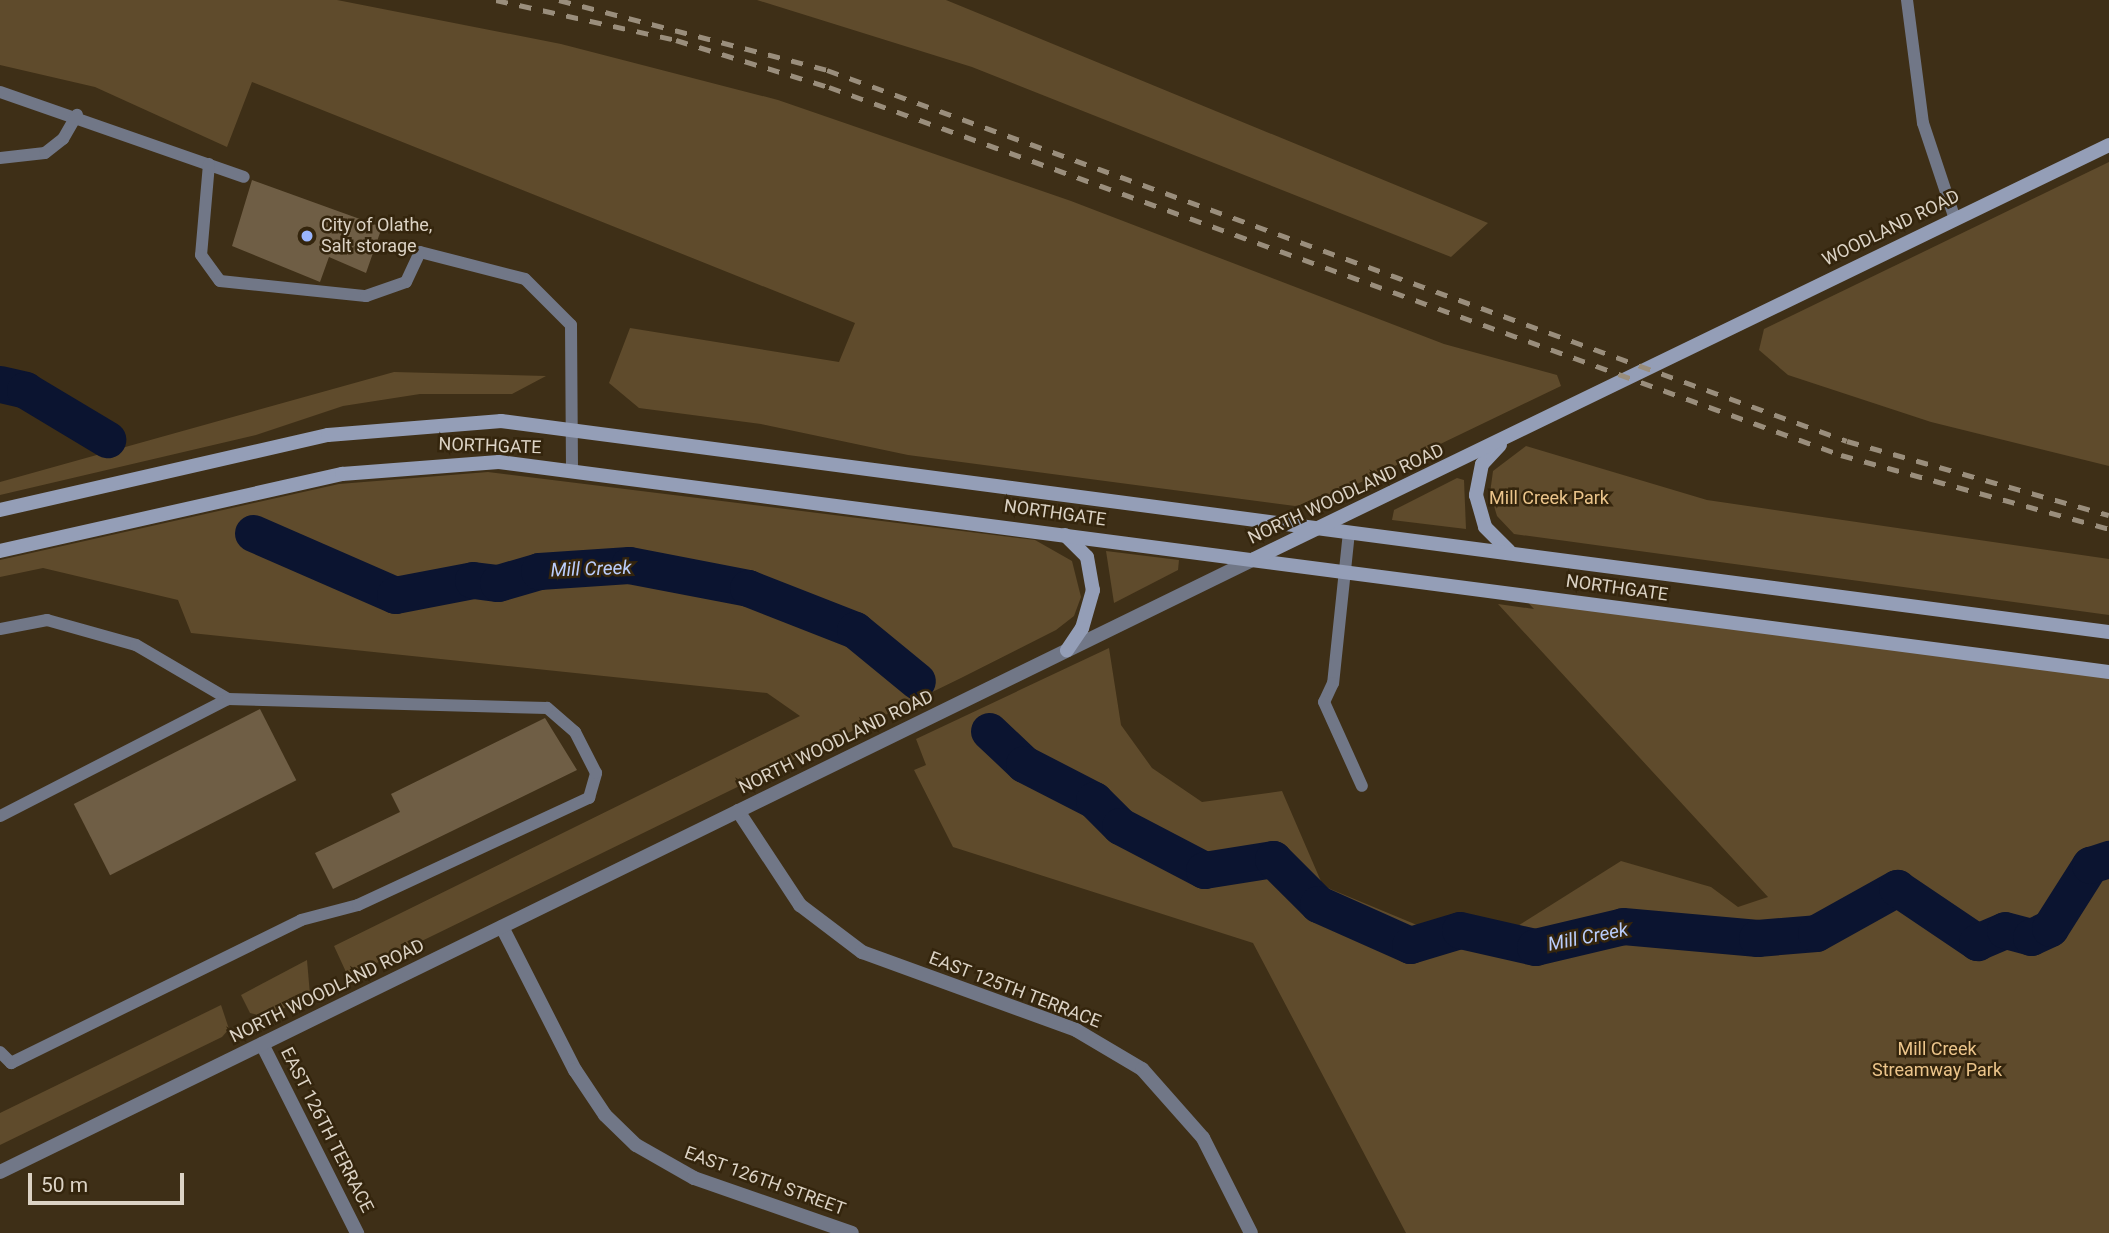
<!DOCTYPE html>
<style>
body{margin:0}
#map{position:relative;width:2109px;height:1233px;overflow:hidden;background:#3e2f17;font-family:Roboto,sans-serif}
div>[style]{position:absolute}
.green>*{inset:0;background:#5f4b2c}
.river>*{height:37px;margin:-18.5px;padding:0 18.5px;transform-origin:18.5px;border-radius:18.5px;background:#0b1430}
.building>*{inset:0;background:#6f5e45;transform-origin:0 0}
.service>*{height:12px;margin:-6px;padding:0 6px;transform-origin:6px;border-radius:6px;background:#717787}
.minor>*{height:14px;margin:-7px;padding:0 7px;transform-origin:7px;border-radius:7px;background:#717787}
.secondary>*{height:14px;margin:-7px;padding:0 7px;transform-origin:7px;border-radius:7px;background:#949eb7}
.rail>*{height:5px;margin-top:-2.5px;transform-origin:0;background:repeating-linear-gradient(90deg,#9a8e7c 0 12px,transparent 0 24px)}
.dots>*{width:19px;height:19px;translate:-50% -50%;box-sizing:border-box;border:4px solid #34250d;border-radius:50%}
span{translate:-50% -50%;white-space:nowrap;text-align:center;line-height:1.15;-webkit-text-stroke:5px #34250d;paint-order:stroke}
.poi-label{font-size:18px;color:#dcd3c5}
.left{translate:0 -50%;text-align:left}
.street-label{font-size:18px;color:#dcd3c5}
.park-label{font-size:18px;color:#ecc58b}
.water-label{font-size:19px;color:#bacdfc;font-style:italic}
.scale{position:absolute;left:28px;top:1173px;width:156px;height:32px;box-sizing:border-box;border:4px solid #dcd3c5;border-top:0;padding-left:9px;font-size:21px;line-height:24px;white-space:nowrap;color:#dcd3c5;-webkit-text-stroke:5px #34250d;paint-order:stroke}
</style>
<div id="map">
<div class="green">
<div style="clip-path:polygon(0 0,337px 0,561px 44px,778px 100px,1071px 201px,1444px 344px,1557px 375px,1561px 386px,1324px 500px,1295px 506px,908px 455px,761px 424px,639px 408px,609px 383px,630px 328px,839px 362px,855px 323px,252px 82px,227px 147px,95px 87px,0 65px)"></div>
<div style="clip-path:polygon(757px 0,946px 0,1488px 223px,1451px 257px,972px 67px)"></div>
<div style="clip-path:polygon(2109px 162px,2109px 466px,1931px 422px,1788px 375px,1759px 350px,1764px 329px)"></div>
<div style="clip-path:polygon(394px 372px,546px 376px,512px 394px,420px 394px,343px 406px,256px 435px,0 495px,0 482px)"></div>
<div style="clip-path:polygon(1526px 446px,1707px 500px,2109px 559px,2109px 615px,1514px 534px,1497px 516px,1490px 493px,1493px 471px)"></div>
<div style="clip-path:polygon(488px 472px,1035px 540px,1072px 561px,1081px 597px,1074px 616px,1056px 630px,961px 678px,354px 974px,346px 972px,334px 946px,800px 716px,767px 693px,191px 633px,178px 600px,43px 568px,0 577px,0 560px,339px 484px)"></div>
<div style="clip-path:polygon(1457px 478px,1464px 480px,1466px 529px,1392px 520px,1394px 510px)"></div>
<div style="clip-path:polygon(1106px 551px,1179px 560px,1178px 570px,1114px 603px)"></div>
<div style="clip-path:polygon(1520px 594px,2109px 672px,2109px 1233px,1406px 1233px,1253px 943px,953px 847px,914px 770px,926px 765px,916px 739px,1109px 648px,1121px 725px,1152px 768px,1202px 802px,1282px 791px,1323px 886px,1417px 925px,1497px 939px,1621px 861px,1711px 887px,1738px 907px,1768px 897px,1498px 604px,1534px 609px)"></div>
<div style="clip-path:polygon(307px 960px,310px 995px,266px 1017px,250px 1013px,241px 995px)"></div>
<div style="clip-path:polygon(221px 1005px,229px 1029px,222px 1037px,0 1145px,0 1113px)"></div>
</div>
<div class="river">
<div style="left:0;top:384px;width:26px;rotate:13deg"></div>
<div style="left:25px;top:390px;width:96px;rotate:30.9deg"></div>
<div style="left:253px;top:533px;width:155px;rotate:23.6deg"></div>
<div style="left:395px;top:595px;width:79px;rotate:-10.9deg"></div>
<div style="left:473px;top:580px;width:25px;rotate:7deg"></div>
<div style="left:498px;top:583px;width:43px;rotate:-16.3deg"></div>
<div style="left:539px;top:571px;width:90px;rotate:-3.8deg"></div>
<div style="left:629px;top:565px;width:121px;rotate:10.9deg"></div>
<div style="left:748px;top:588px;width:115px;rotate:21.4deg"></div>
<div style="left:855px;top:630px;width:80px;rotate:39.4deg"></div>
<div style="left:989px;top:731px;width:48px;rotate:43.3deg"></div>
<div style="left:1024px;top:764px;width:79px;rotate:27.2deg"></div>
<div style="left:1094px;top:800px;width:37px;rotate:45deg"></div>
<div style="left:1120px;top:826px;width:95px;rotate:27.6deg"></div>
<div style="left:1204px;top:870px;width:70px;rotate:-9.1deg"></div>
<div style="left:1273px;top:859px;width:64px;rotate:45deg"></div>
<div style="left:1318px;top:904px;width:101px;rotate:24deg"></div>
<div style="left:1410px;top:945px;width:52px;rotate:-16.7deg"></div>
<div style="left:1460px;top:930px;width:77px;rotate:12.8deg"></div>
<div style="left:1535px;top:947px;width:90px;rotate:-13.4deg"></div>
<div style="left:1623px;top:926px;width:135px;rotate:5.1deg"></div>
<div style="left:1757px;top:938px;width:59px;rotate:-4.8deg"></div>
<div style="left:1816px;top:933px;width:93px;rotate:-29.1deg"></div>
<div style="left:1897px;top:888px;width:97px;rotate:34deg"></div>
<div style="left:1977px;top:942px;width:30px;rotate:-23deg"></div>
<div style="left:2005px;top:930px;width:27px;rotate:15deg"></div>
<div style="left:2031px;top:937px;width:21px;rotate:-25deg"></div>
<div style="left:2050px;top:928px;width:75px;rotate:-57.6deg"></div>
<div style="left:2090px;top:865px;width:20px;rotate:-18deg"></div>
</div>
<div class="building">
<div style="clip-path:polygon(252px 180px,382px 227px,366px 273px,329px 257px,320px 282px,232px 246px)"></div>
<div style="left:260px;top:709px;width:80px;height:209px;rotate:63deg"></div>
<div style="clip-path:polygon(545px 718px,577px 770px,333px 889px,315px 853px,400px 812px,391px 794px)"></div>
</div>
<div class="service">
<div style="left:1907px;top:0;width:124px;rotate:82.6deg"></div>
<div style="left:1923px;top:123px;width:101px;rotate:71.6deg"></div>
<div style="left:0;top:92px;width:258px;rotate:19.2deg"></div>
<div style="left:0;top:158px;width:45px;rotate:-6.3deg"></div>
<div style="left:45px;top:153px;width:23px;rotate:-38deg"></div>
<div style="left:63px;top:139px;width:28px;rotate:-60deg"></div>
<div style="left:209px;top:164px;width:91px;rotate:95deg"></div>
<div style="left:201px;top:255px;width:32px;rotate:54deg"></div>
<div style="left:220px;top:281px;width:147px;rotate:5.9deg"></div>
<div style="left:366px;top:296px;width:42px;rotate:-19.3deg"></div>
<div style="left:406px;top:282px;width:33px;rotate:-65deg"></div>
<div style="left:420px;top:252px;width:108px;rotate:14.4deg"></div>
<div style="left:525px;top:279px;width:65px;rotate:45deg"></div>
<div style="left:571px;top:325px;width:144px;rotate:89.6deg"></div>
<div style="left:1349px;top:532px;width:152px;rotate:96deg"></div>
<div style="left:1333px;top:683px;width:21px;rotate:115deg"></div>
<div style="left:1324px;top:702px;width:92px;rotate:65.7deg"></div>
<div style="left:0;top:629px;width:48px;rotate:-10.8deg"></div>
<div style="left:47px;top:620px;width:92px;rotate:15.7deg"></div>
<div style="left:136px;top:645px;width:107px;rotate:30.4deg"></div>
<div style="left:228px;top:699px;width:256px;rotate:152.8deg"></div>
<div style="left:0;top:1052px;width:16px;rotate:45deg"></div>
<div style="left:11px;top:1063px;width:323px;rotate:-26.2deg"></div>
<div style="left:301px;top:920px;width:59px;rotate:-14.7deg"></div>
<div style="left:358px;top:905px;width:255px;rotate:-24.9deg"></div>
<div style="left:589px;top:798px;width:26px;rotate:-74deg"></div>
<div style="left:596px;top:773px;width:46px;rotate:-117.1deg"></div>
<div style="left:575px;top:732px;width:37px;rotate:-139deg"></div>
<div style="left:547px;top:708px;width:319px;rotate:-178.4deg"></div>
</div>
<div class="minor">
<div style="left:738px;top:811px;width:113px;rotate:56.6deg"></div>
<div style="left:800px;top:905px;width:78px;rotate:37.2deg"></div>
<div style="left:862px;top:952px;width:228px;rotate:20deg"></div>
<div style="left:1076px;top:1030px;width:77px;rotate:30.6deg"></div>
<div style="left:1142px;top:1069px;width:92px;rotate:48.5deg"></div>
<div style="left:1203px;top:1138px;width:106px;rotate:63.2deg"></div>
<div style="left:502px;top:927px;width:161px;rotate:63deg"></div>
<div style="left:575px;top:1070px;width:54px;rotate:56.3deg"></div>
<div style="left:605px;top:1115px;width:43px;rotate:44.1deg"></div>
<div style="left:636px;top:1145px;width:67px;rotate:29.6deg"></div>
<div style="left:694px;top:1178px;width:167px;rotate:19.2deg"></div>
<div style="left:262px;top:1044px;width:212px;rotate:63.3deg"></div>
<div style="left:0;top:1172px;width:1396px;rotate:-26.05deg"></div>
</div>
<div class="secondary">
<div style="left:1500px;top:445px;width:26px;rotate:133deg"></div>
<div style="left:1482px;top:464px;width:32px;rotate:101deg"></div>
<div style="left:1476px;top:495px;width:33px;rotate:74deg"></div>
<div style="left:1485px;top:527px;width:34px;rotate:45deg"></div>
<div style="left:0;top:510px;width:336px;rotate:-12.9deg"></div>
<div style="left:328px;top:435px;width:174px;rotate:-4.6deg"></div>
<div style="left:501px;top:421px;width:1622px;rotate:7.48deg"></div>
<div style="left:1065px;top:535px;width:31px;rotate:45deg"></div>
<div style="left:1087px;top:557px;width:34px;rotate:80deg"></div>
<div style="left:1093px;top:590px;width:40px;rotate:106deg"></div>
<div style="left:1082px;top:628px;width:27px;rotate:124deg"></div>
<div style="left:0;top:551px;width:351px;rotate:-12.7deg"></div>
<div style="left:342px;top:474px;width:157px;rotate:-4.4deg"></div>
<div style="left:499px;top:462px;width:1624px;rotate:7.43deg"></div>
<div style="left:1254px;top:559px;width:950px;rotate:-25.84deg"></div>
</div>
<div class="rail">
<div style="left:496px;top:0;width:184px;rotate:12.5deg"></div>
<div style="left:676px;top:40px;width:160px;rotate:17.1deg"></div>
<div style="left:829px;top:87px;width:1077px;rotate:19.98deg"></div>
<div style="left:1841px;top:455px;width:278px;rotate:15.4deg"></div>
<div style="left:559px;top:0;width:277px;rotate:14.6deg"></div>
<div style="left:827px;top:70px;width:1085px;rotate:19.99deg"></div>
<div style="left:1847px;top:441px;width:272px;rotate:15.8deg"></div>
</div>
<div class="dots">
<div style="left:307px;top:236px;background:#9ab5fd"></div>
</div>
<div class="poi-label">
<span class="left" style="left:321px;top:236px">City of Olathe,<br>Salt storage</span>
</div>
<div class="street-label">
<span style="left:1891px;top:228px;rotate:-26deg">WOODLAND ROAD</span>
<span style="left:490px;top:446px;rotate:2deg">NORTHGATE</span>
<span style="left:1346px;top:494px;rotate:-25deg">NORTH WOODLAND ROAD</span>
<span style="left:1055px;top:513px;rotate:8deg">NORTHGATE</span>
<span style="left:1617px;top:588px;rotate:8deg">NORTHGATE</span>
<span style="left:836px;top:742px;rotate:-26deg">NORTH WOODLAND ROAD</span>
<span style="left:1015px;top:990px;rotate:21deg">EAST 125TH TERRACE</span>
<span style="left:327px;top:991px;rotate:-26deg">NORTH WOODLAND ROAD</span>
<span style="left:327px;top:1130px;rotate:63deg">EAST 126TH TERRACE</span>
<span style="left:765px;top:1181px;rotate:20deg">EAST 126TH STREET</span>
</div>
<div class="park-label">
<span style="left:1549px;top:498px">Mill Creek Park</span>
<span style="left:1937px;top:1060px">Mill Creek<br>Streamway Park</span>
</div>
<div class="water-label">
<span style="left:591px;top:569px;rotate:-2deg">Mill Creek</span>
<span style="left:1588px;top:937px;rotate:-11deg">Mill Creek</span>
</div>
<div class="scale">50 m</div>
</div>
